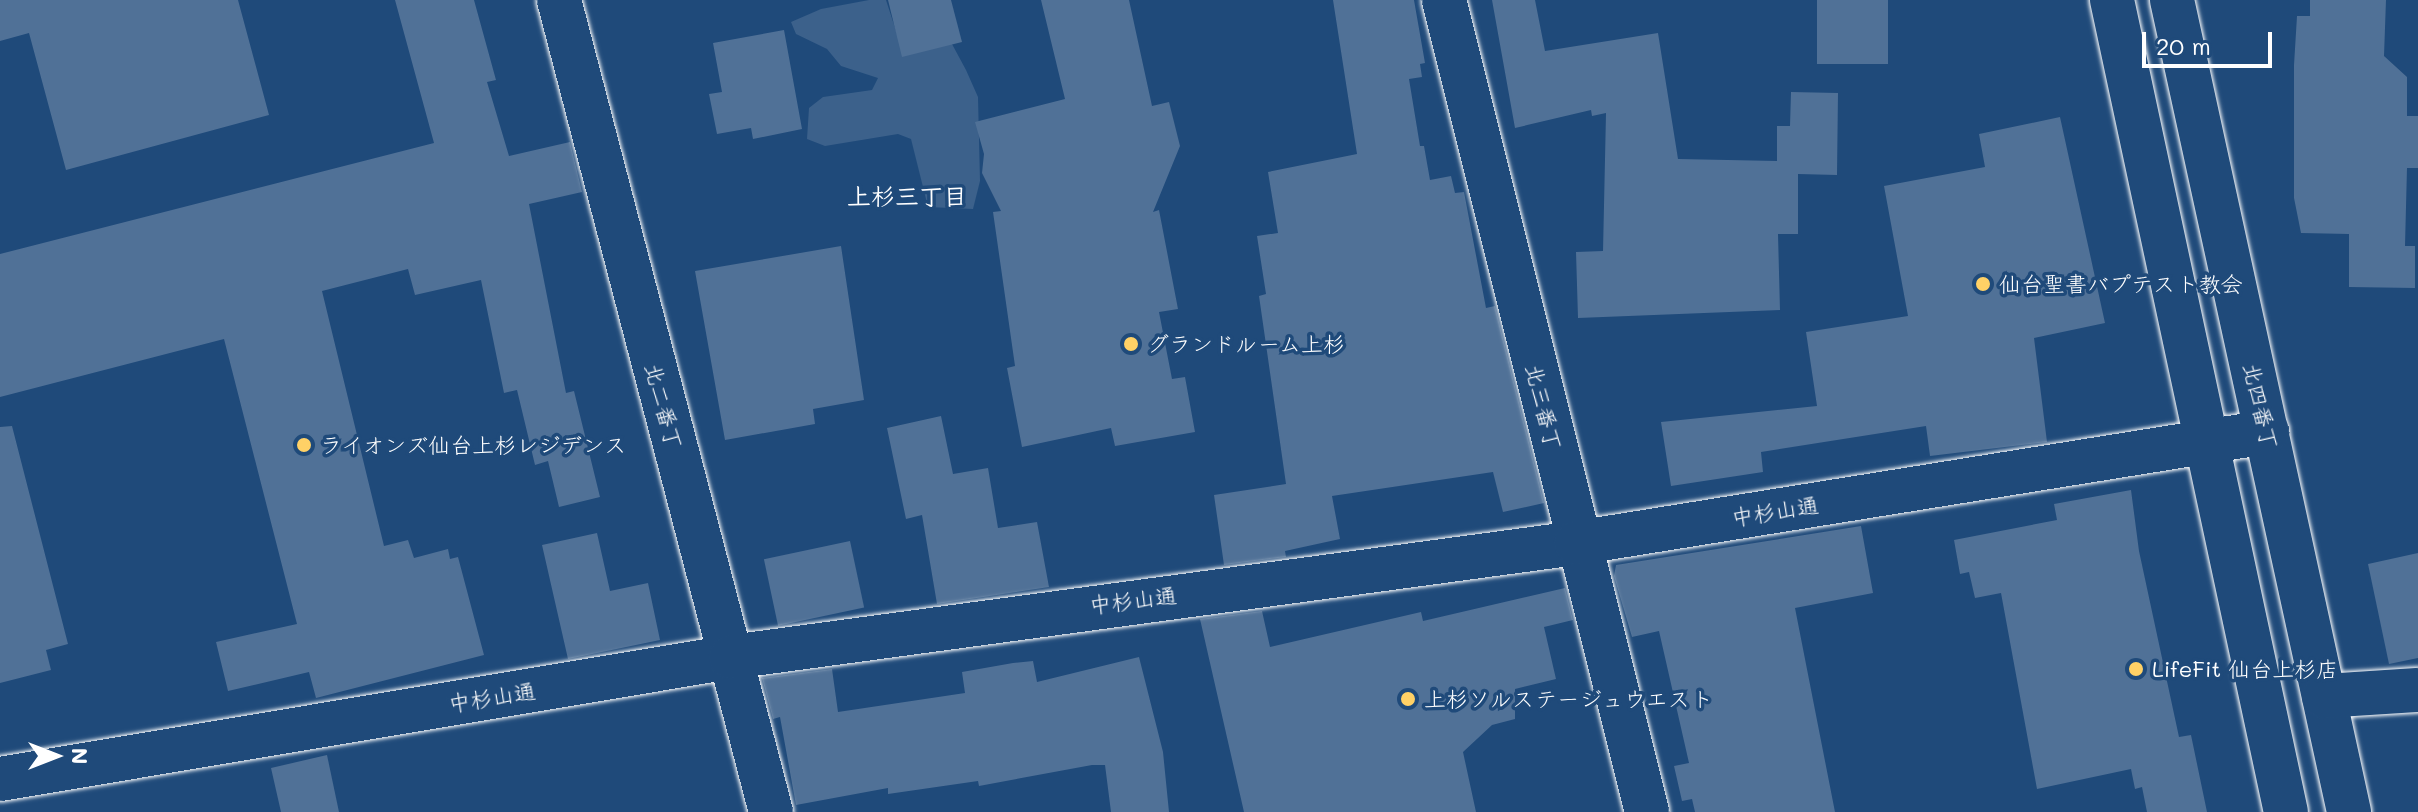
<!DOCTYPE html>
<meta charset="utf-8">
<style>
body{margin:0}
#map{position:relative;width:2418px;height:812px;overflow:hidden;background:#1f4a7a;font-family:Mali,"Klee One",sans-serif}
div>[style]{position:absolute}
.green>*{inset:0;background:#3c618b}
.building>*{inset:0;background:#507197;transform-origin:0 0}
.roads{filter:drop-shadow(0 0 2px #fff) drop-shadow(0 0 2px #fff)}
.minor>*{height:44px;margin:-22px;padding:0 22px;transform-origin:22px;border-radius:22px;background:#1f4a7a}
.dots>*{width:22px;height:22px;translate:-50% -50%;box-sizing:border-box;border:4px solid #1f4a7a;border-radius:50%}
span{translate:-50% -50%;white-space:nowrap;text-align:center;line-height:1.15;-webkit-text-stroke:7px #1f4a7a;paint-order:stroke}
.poi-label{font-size:22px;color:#fff}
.left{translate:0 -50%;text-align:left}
.street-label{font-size:22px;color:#fff}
.neighbourhood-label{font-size:24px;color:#fff;font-weight:700}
.north{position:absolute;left:16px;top:716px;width:80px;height:80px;-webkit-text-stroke:6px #1f4a7a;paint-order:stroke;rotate:90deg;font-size:22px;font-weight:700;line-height:32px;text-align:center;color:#fff}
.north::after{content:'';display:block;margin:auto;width:28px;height:36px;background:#fff;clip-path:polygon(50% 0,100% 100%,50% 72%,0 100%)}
.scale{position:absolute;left:2142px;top:32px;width:130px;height:36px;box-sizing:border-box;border:4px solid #fff;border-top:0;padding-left:10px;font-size:24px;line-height:28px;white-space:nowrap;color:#fff;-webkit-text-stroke:6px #1f4a7a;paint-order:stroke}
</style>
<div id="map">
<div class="green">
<div style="clip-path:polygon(869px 0,886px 0,898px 37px,952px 44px,966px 70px,978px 97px,980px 181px,973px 209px,928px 207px,911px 139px,898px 134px,825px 146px,807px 139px,809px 108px,823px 97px,872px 90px,878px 78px,841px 66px,827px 49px,796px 34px,791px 22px,821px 9px)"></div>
</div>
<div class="building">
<div style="clip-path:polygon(0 0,238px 0,269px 115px,66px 170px,29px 33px,0 41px)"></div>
<div style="clip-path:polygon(395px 0,474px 0,496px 80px,487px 82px,509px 156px,570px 142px,582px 192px,529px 204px,566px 393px,574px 391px,600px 497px,559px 507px,548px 461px,535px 465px,517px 390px,504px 393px,481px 280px,415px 295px,408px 269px,322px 291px,384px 546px,408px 540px,414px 558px,448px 549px,450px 559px,458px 557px,484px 655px,316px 698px,309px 672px,228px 691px,216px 642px,297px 624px,224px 339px,0 397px,0 254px,434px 143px)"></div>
<div style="clip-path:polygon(888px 0,951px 0,962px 42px,902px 57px)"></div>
<div style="clip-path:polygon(1041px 0,1129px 0,1152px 106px,1169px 102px,1180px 146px,1153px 212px,1159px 210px,1178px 309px,1159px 312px,1172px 379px,1185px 377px,1195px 432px,1115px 446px,1111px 428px,1022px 447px,1007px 368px,1015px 366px,993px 212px,1001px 211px,982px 173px,984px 154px,975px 122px,1065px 99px)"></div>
<div style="clip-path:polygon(1333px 0,1414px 0,1425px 63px,1420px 64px,1422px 77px,1409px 79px,1420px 146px,1424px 146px,1430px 180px,1451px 176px,1455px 193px,1464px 192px,1486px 308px,1495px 306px,1544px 503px,1503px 512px,1493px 472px,1332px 496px,1340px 539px,1285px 551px,1286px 557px,1224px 565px,1214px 495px,1286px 484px,1259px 296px,1266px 294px,1257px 236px,1278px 233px,1268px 172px,1357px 154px)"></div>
<div style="clip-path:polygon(1492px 0,1535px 0,1545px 51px,1658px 33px,1678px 159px,1777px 161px,1777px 126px,1790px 126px,1791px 92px,1838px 93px,1837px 175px,1798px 174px,1798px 234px,1778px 234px,1780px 310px,1578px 318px,1576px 252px,1603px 251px,1606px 113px,1592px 116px,1591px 110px,1515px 128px)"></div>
<div style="left:1817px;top:0;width:71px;height:64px"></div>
<div style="clip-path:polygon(2310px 0,2386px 0,2384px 56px,2407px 77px,2407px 116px,2418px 116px,2418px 168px,2407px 168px,2405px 246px,2415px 246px,2415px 288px,2349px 287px,2349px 234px,2301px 233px,2294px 198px,2294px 65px,2297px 16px,2310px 16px)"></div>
<div style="clip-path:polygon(784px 30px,802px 129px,753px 139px,751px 128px,717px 134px,709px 94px,722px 92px,713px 43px)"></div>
<div style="clip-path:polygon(2060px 117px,2105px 323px,2034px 338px,2047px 442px,1930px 456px,1926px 426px,1761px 452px,1763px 472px,1671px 486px,1661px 422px,1817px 406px,1806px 332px,1908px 316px,1884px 186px,1985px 167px,1979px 134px)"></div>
<div style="clip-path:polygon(841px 246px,864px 400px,813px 409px,815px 424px,725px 440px,695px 271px)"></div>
<div style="clip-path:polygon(941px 416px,953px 474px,988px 468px,998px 528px,1037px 522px,1049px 587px,937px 604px,922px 515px,906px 519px,887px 428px)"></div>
<div style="clip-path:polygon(12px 426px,68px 644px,46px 650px,51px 670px,0 683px,0 427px)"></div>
<div style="clip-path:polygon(2131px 490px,2139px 551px,2179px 737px,2191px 735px,2207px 812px,2147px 812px,2142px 787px,2135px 789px,2131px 769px,2037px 789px,2001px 593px,1975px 598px,1969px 572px,1960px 574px,1954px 540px,2057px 520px,2054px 504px)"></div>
<div style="clip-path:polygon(1861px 526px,1873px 593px,1795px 608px,1835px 812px,1695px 812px,1692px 799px,1682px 801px,1674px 766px,1689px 763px,1659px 631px,1632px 637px,1614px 576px,1616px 565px)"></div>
<div style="clip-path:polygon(597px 533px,610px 591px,648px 583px,660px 640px,568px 659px,542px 545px)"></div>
<div style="left:850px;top:541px;width:68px;height:88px;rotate:78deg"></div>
<div style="clip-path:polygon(2418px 553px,2418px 658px,2389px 664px,2368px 564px)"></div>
<div style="clip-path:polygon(1565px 588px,1573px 620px,1544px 627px,1556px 679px,1515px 689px,1515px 719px,1492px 725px,1463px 752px,1476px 812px,1244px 812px,1200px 619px,1262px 611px,1270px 647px,1421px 612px,1423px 621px)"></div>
<div style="clip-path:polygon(1139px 657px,1163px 752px,1169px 812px,1111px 812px,1105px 765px,1092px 765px,979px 786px,978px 781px,888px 794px,888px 788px,796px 805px,780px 717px,773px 719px,762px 678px,832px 669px,838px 712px,965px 693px,962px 672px,1013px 663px,1033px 661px,1037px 682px)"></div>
<div style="clip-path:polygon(327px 755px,339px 812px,281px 812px,271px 768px)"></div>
</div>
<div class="roads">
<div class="minor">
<div style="left:559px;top:0;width:839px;rotate:75.37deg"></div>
<div style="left:1444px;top:0;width:837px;rotate:75.96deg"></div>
<div style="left:2112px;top:0;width:830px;rotate:77.91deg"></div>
<div style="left:2172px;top:0;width:831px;rotate:77.7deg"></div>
<div style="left:2324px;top:696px;width:94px;rotate:-3.7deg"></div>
<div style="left:0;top:779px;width:741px;rotate:-9.48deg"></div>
<div style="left:731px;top:657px;width:853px;rotate:-7.68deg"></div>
<div style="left:1576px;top:543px;width:700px;rotate:-9.13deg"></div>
</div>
</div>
<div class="dots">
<div style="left:1983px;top:284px;background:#ffd166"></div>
<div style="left:1131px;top:344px;background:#ffd166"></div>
<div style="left:304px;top:445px;background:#ffd166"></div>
<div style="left:2136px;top:669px;background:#ffd166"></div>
<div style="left:1408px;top:699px;background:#ffd166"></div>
</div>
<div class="poi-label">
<span class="left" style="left:1999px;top:284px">仙台聖書バプテスト教会</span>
<span class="left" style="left:1147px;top:344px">グランドルーム上杉</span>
<span class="left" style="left:320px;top:445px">ライオンズ仙台上杉レジデンス</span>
<span class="left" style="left:2152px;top:669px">LifeFit 仙台上杉店</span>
<span class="left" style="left:1424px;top:699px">上杉ソルステージュウエスト</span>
</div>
<div class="street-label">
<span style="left:664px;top:406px;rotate:75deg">北二番丁</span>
<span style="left:2261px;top:406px;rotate:77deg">北四番丁</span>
<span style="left:1544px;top:407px;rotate:76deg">北三番丁</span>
<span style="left:1775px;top:511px;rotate:-9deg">中杉山通</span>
<span style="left:1133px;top:600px;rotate:-7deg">中杉山通</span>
<span style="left:492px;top:697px;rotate:-9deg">中杉山通</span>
</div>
<div class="neighbourhood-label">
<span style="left:907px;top:196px">上杉三丁目</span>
</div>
<div class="north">N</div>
<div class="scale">20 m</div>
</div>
